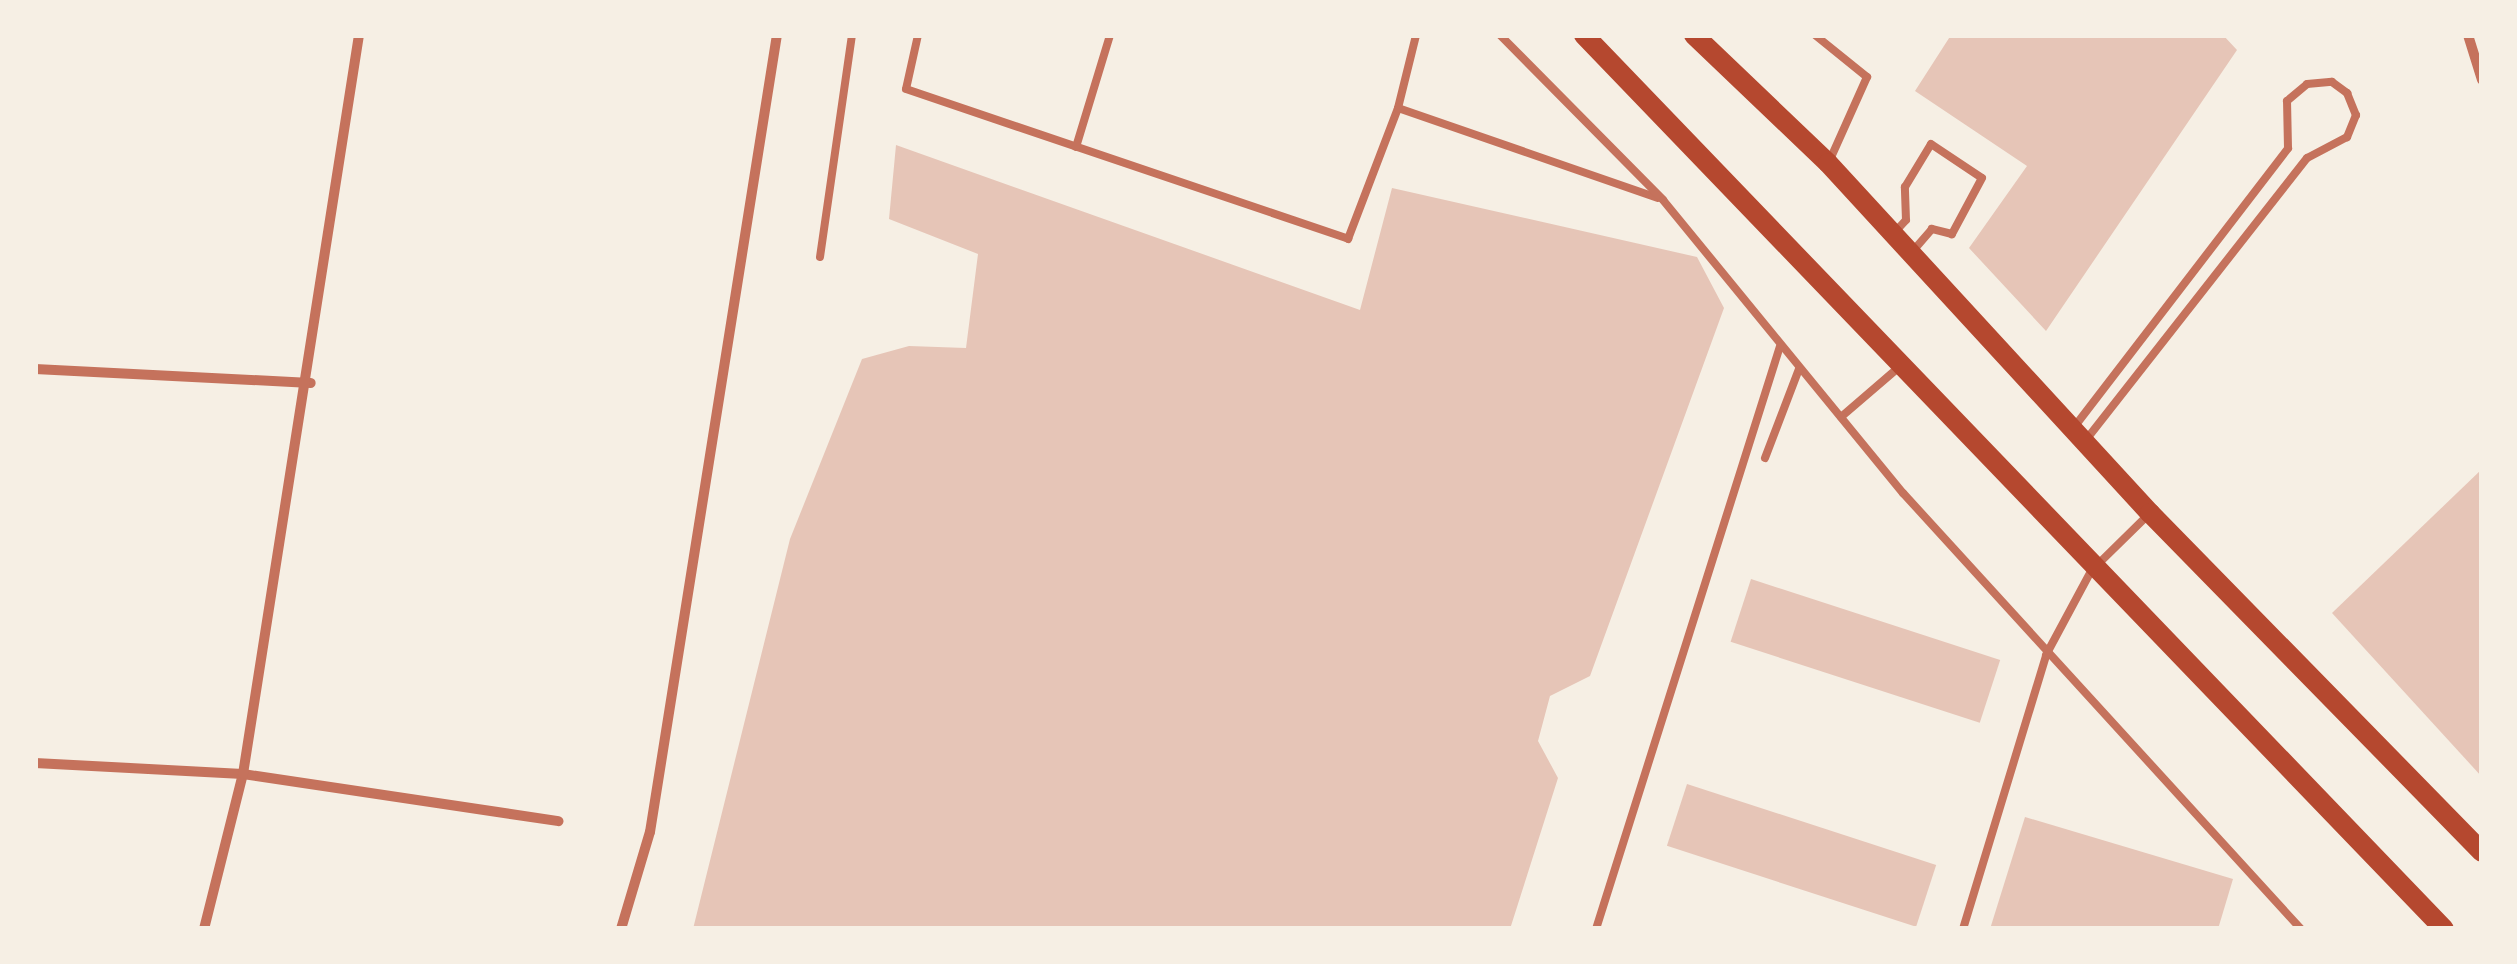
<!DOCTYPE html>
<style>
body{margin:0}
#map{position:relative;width:2517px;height:964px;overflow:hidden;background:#f6efe4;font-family:Raleway,sans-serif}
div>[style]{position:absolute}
.building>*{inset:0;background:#e6c5b7;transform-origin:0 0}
.service>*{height:8px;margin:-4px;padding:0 4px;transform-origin:4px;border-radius:4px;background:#c5725c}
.minor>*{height:10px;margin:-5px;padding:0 5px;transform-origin:5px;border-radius:5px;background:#c5725c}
.secondary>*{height:20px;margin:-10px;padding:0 10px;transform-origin:10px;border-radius:10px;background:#b5482f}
span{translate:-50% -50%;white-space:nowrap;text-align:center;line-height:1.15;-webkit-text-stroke:8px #f6efe4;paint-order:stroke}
.frame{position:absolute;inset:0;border:38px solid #f6efe4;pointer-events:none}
</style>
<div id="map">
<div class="building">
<div style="clip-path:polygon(1951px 35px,2223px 35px,2237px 50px,2046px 331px,1969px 248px,2027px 166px,1915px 91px)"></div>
<div style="clip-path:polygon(896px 145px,1360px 310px,1392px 188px,1697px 257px,1724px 308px,1590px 676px,1550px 696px,1538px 741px,1558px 778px,1510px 929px,693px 929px,790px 539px,862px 359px,909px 346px,966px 348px,978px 254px,889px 219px)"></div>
<div style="clip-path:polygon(2482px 469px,2482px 777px,2332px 613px)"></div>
<div style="left:1751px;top:579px;width:262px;height:66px;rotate:18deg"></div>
<div style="left:1687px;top:784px;width:262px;height:65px;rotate:18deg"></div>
<div style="clip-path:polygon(2025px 817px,2233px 879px,2218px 929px,1990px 929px)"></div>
</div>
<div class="service">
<div style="left:918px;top:35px;width:55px;rotate:102.5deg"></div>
<div style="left:906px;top:89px;width:467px;rotate:18.7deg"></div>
<div style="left:1348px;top:239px;width:140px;rotate:-69.1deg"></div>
<div style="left:1398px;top:108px;width:275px;rotate:19.1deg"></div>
<div style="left:1500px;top:35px;width:232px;rotate:45.3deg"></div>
<div style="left:1663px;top:200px;width:379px;rotate:50.7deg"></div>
<div style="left:1903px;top:493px;width:590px;rotate:47.61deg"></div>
<div style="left:1815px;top:35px;width:67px;rotate:38.9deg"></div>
<div style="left:1867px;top:77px;width:93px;rotate:114.1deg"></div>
<div style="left:1398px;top:108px;width:75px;rotate:-76.1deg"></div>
<div style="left:1076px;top:147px;width:117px;rotate:-73.1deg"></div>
<div style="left:1893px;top:234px;width:19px;rotate:-47deg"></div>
<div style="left:1906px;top:220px;width:33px;rotate:-92deg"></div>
<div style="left:1905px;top:187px;width:50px;rotate:-58.8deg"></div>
<div style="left:1931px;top:144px;width:61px;rotate:33.7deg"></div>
<div style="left:1982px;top:178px;width:64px;rotate:118.2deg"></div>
<div style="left:1952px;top:234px;width:21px;rotate:-166deg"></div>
<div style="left:1932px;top:229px;width:29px;rotate:131deg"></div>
<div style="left:820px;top:257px;width:224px;rotate:-81.8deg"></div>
<div style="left:1841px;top:417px;width:75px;rotate:-40.7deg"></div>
<div style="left:2075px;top:426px;width:350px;rotate:-52.5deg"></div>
<div style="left:2288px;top:148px;width:47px;rotate:-91.2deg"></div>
<div style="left:2287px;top:101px;width:26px;rotate:-40deg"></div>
<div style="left:2307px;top:84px;width:25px;rotate:-5deg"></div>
<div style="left:2332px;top:82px;width:19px;rotate:36deg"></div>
<div style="left:2347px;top:93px;width:24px;rotate:68deg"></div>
<div style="left:2356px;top:115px;width:24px;rotate:112deg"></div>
<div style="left:2347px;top:137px;width:45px;rotate:152.3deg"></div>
<div style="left:2307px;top:158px;width:358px;rotate:128.1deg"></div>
<div style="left:1765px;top:458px;width:95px;rotate:-69.1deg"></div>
<div style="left:1596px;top:929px;width:611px;rotate:-72.48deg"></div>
<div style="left:1963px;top:929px;width:286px;rotate:-73.1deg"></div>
<div style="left:2046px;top:655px;width:95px;rotate:-61.8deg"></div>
<div style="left:2091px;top:571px;width:83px;rotate:-44.5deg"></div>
</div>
<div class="minor">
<div style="left:2468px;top:35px;width:47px;rotate:72.7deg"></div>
<div style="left:35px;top:369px;width:276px;rotate:2.9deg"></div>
<div style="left:35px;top:763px;width:208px;rotate:3deg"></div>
<div style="left:243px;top:774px;width:319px;rotate:8.5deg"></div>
<div style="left:204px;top:929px;width:160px;rotate:-75.9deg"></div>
<div style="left:243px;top:774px;width:748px;rotate:-81.08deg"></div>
<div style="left:621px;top:929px;width:101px;rotate:-73.4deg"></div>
<div style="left:650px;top:832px;width:807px;rotate:-80.95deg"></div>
</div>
<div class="secondary">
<div style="left:1584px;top:35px;width:1240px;rotate:46.11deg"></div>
<div style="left:1694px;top:35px;width:185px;rotate:43.7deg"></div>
<div style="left:1828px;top:163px;width:476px;rotate:47.4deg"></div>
<div style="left:2150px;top:513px;width:474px;rotate:45.6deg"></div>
</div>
<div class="frame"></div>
</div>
